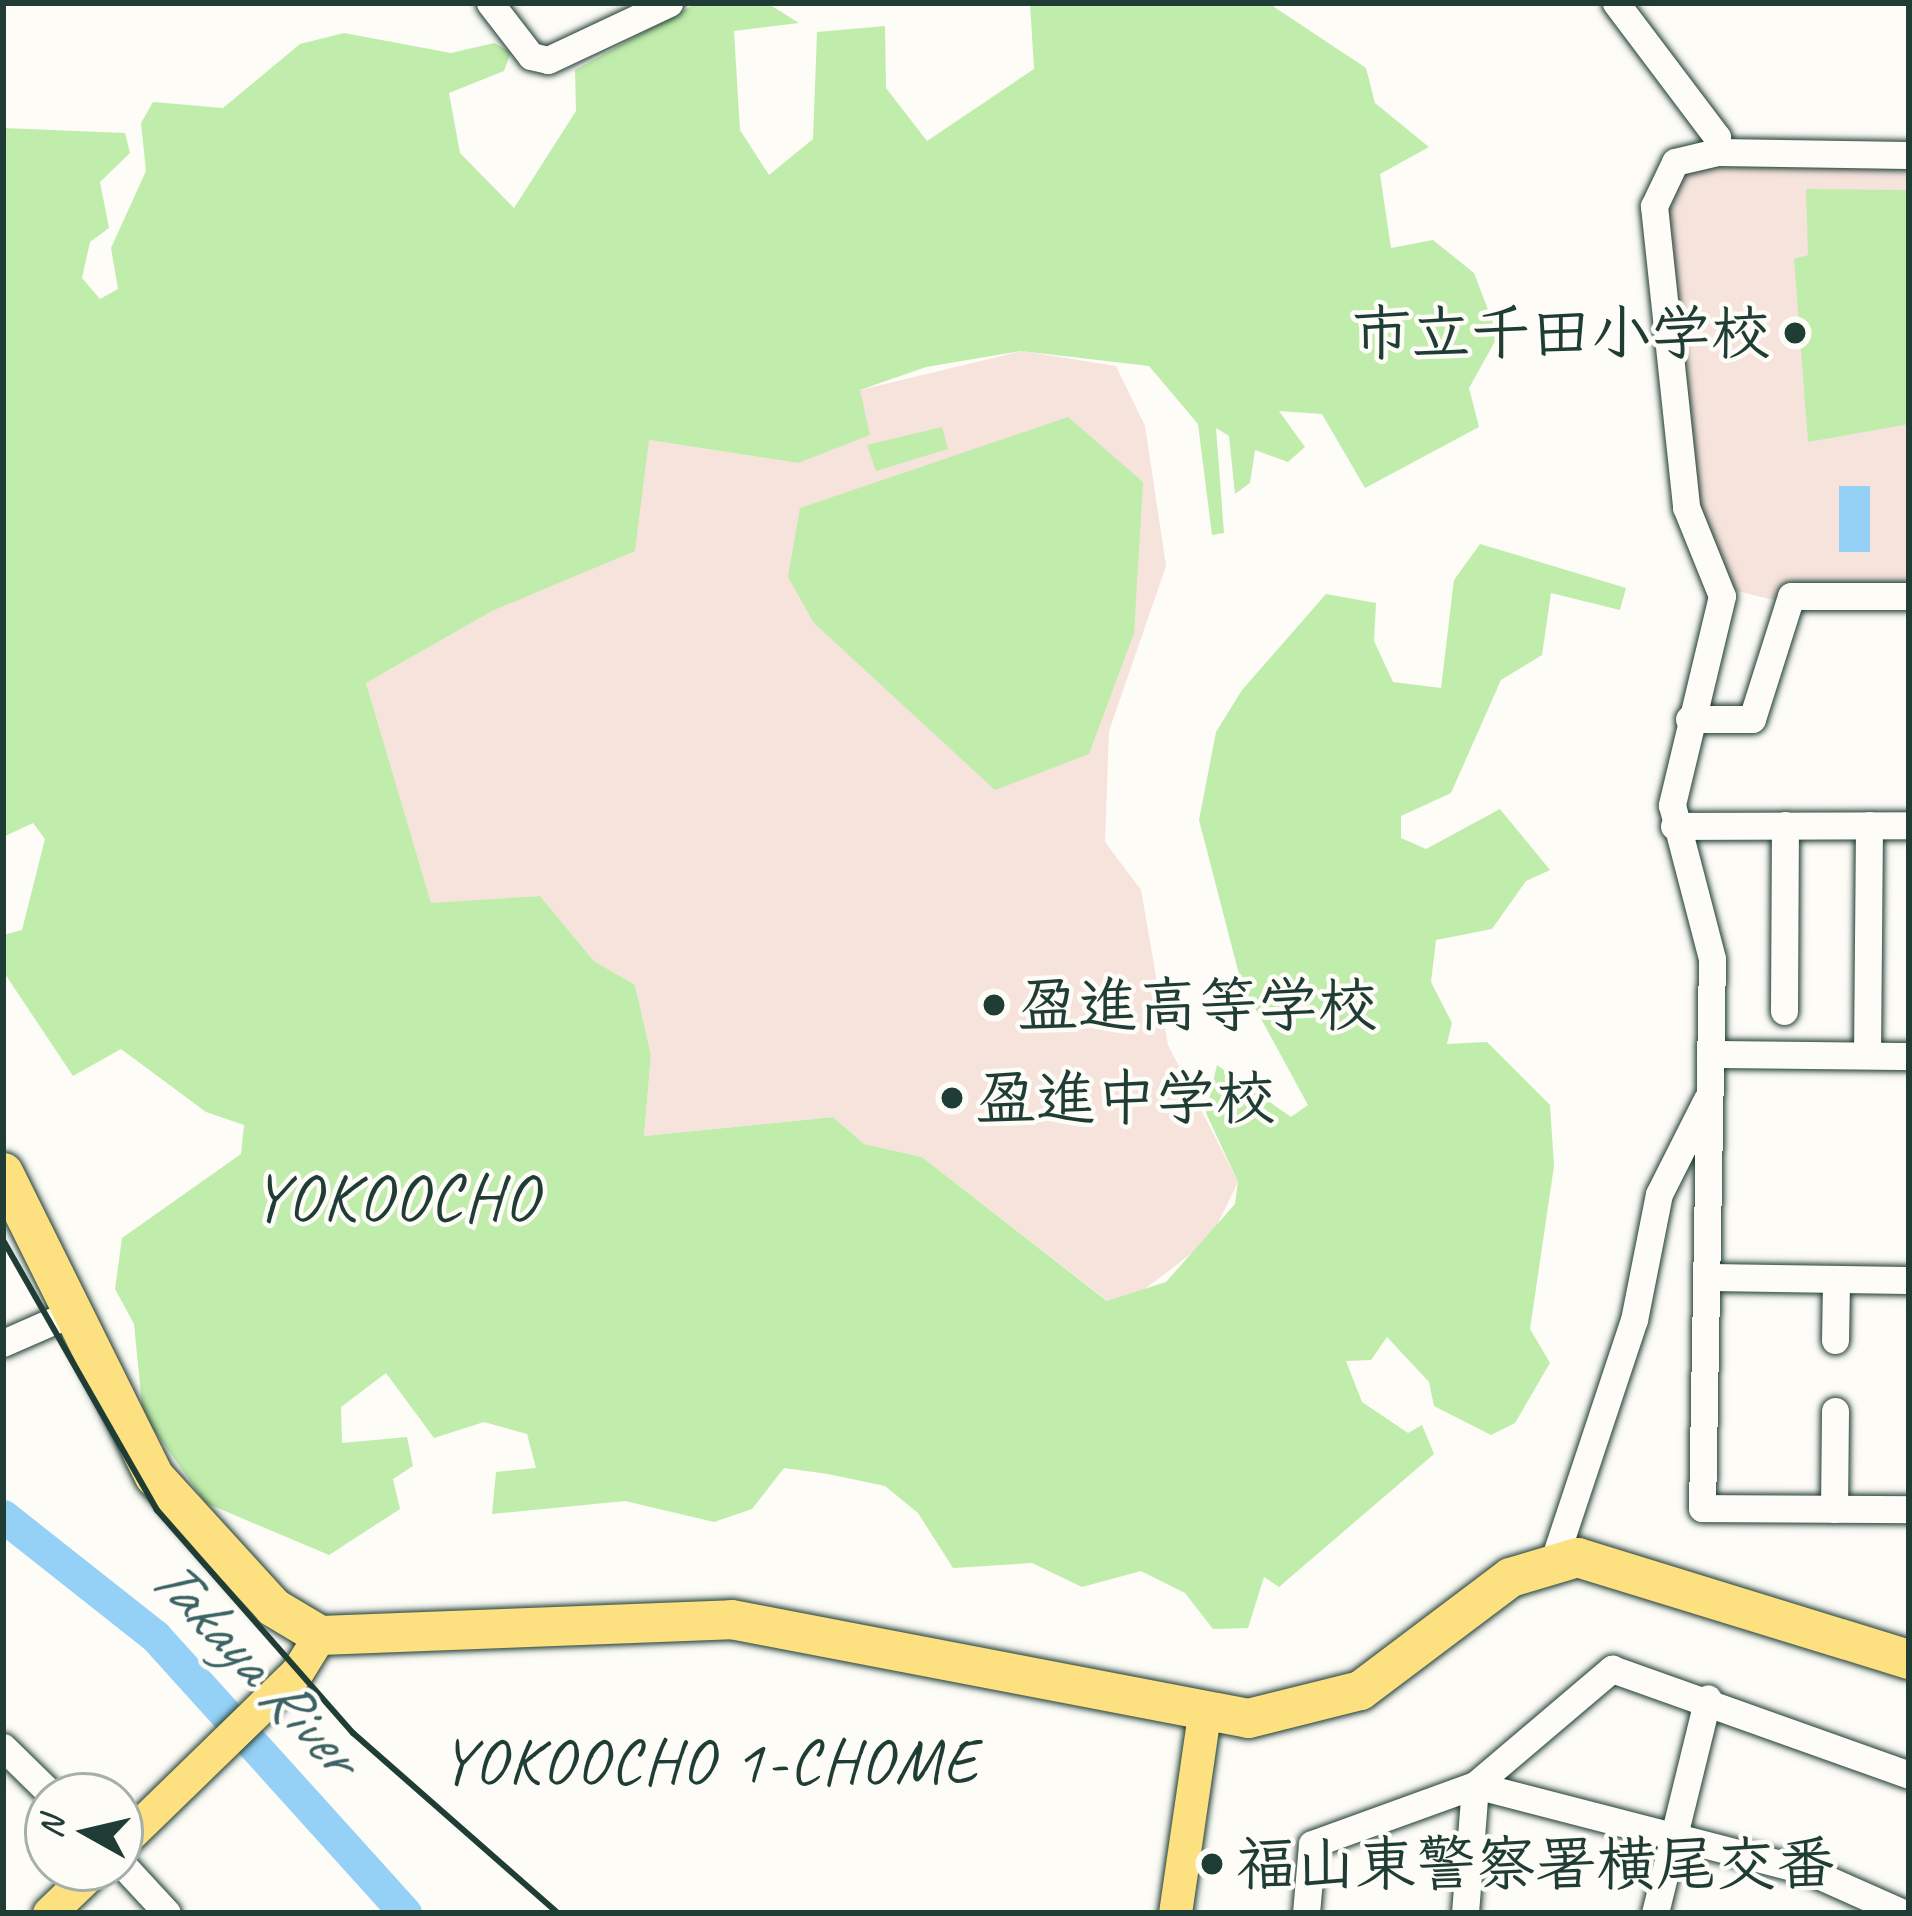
<!DOCTYPE html>
<meta charset="utf-8">
<style>
body{margin:0}
#map{position:relative;width:1912px;height:1916px;overflow:hidden;background:#fdfcf7;font-family:Caveat,"Klee One",sans-serif}
div>[style]{position:absolute}
.built>*{inset:0;background:#f5e3dc}
.green>*{inset:0;background:#c0edab}
.water>*{inset:0;background:#95d1f6;transform-origin:0 0}
.river>*{height:33px;margin:-16.5px;padding:0 16.5px;transform-origin:16.5px;border-radius:16.5px;background:#95d1f6}
.roads{filter:drop-shadow(0 0 3px #1f3d34) drop-shadow(0 0 3px #1f3d34)}
.minor>*{height:27px;margin:-13.5px;padding:0 13.5px;transform-origin:13.5px;border-radius:13.5px;background:#fdfcf7}
.major>*{height:33px;margin:-16.5px;padding:0 16.5px;transform-origin:16.5px;border-radius:16.5px;background:#fde080}
.highway>*{height:39px;margin:-19.5px;padding:0 19.5px;transform-origin:19.5px;border-radius:19.5px;background:#fde080}
.rail>*{height:6px;margin:-3px;padding:0 3px;transform-origin:3px;border-radius:3px;background:#1f3d34}
.dots>*{width:33px;height:33px;translate:-50% -50%;box-sizing:border-box;border:6px solid #fdfcf7;border-radius:50%}
span{translate:-50% -50%;white-space:nowrap;text-align:center;line-height:1.15;-webkit-text-stroke:9px #fdfcf7;paint-order:stroke}
.poi-label{font-size:60px;color:#1f3d34;font-weight:700}
.right{translate:-100% -50%;text-align:right}
.left{translate:0 -50%;text-align:left}
.water-label{font-size:63px;color:#3c6264;font-style:italic}
.neighbourhood-label{font-size:63px;color:#1f3d34;letter-spacing:3px}
.quarter-label{font-size:66px;color:#1f3d34;letter-spacing:3px}
.frame{position:absolute;inset:0;border:6px solid #1f3d34;pointer-events:none}
.north{position:absolute;left:24px;top:1772px;width:120px;height:120px;box-sizing:border-box;background:#fdfcf7;border:3px solid #a4b0a9;border-radius:50%;rotate:278deg;font-size:33px;font-weight:700;line-height:48px;text-align:center;color:#1f3d34}
.north::after{content:'';display:block;margin:auto;width:42px;height:54px;background:#1f3d34;clip-path:polygon(50% 0,100% 100%,50% 72%,0 100%)}
</style>
<div id="map">
<div class="built">
<div style="clip-path:polygon(1684px 163px,1909px 164px,1909px 588px,1782px 602px,1733px 590px,1700px 515px,1665px 188px)"></div>
<div style="clip-path:polygon(1022px 351px,1116px 366px,1145px 426px,1166px 566px,1109px 731px,1105px 842px,1141px 890px,1168px 1045px,1238px 1182px,1210px 1239px,1128px 1302px,1108px 1301px,922px 1157px,864px 1144px,833px 1117px,644px 1136px,651px 1055px,635px 985px,594px 961px,540px 896px,431px 904px,366px 683px,494px 610px,649px 440px,798px 463px,860px 390px)"></div>
</div>
<div class="green">
<div style="clip-path:polygon(697px 3px,767px 3px,799px 23px,734px 31px,740px 130px,769px 175px,813px 139px,817px 32px,885px 26px,886px 88px,927px 141px,1034px 69px,1030px 3px,1268px 3px,1366px 68px,1375px 103px,1429px 147px,1380px 174px,1391px 248px,1433px 240px,1474px 273px,1498px 336px,1469px 388px,1479px 427px,1365px 488px,1322px 414px,1279px 411px,1305px 447px,1288px 462px,1255px 450px,1250px 483px,1235px 494px,1229px 436px,1216px 428px,1224px 533px,1212px 535px,1198px 424px,1149px 366px,1021px 351px,926px 367px,860px 390px,870px 435px,798px 463px,649px 440px,635px 551px,494px 610px,366px 683px,431px 903px,540px 896px,594px 961px,635px 985px,651px 1055px,644px 1136px,833px 1117px,864px 1144px,922px 1157px,1107px 1301px,1166px 1282px,1235px 1204px,1238px 1182px,1206px 1113px,1217px 1065px,1291px 1117px,1308px 1105px,1241px 982px,1199px 820px,1216px 732px,1242px 690px,1326px 594px,1376px 603px,1374px 641px,1393px 682px,1441px 688px,1454px 580px,1480px 544px,1626px 588px,1620px 610px,1551px 593px,1542px 655px,1501px 680px,1451px 793px,1401px 816px,1401px 838px,1426px 849px,1500px 809px,1550px 870px,1526px 881px,1492px 929px,1436px 940px,1431px 982px,1452px 1023px,1447px 1044px,1487px 1042px,1550px 1105px,1554px 1166px,1530px 1329px,1550px 1363px,1515px 1423px,1491px 1435px,1434px 1406px,1429px 1382px,1387px 1337px,1371px 1360px,1346px 1361px,1362px 1402px,1408px 1433px,1422px 1425px,1434px 1454px,1279px 1587px,1264px 1577px,1248px 1628px,1213px 1629px,1185px 1593px,1141px 1571px,1082px 1587px,1032px 1563px,953px 1568px,918px 1513px,885px 1486px,828px 1474px,784px 1468px,752px 1509px,714px 1522px,625px 1501px,492px 1514px,496px 1472px,536px 1468px,527px 1434px,484px 1422px,434px 1438px,386px 1373px,341px 1407px,342px 1443px,407px 1437px,413px 1466px,393px 1479px,400px 1509px,329px 1555px,206px 1503px,143px 1415px,134px 1324px,115px 1289px,122px 1238px,241px 1154px,244px 1125px,206px 1112px,121px 1049px,73px 1076px,3px 971px,3px 935px,22px 930px,45px 839px,33px 823px,3px 837px,3px 128px,125px 133px,130px 153px,100px 182px,109px 228px,90px 242px,82px 278px,100px 299px,118px 289px,111px 248px,146px 171px,141px 123px,153px 102px,223px 108px,300px 44px,344px 33px,451px 53px,494px 43px,511px 52px,504px 71px,449px 93px,460px 153px,514px 208px,576px 111px,575px 70px)"></div>
<div style="clip-path:polygon(1909px 170px,1909px 424px,1808px 442px,1794px 259px,1808px 255px,1806px 189px,1906px 190px)"></div>
<div style="clip-path:polygon(1068px 417px,1143px 482px,1134px 633px,1089px 754px,995px 790px,814px 623px,788px 577px,800px 508px)"></div>
<div style="clip-path:polygon(942px 427px,948px 449px,876px 471px,867px 445px)"></div>
</div>
<div class="water">
<div style="left:1839px;top:486px;width:31px;height:66px"></div>
</div>
<div class="river">
<div style="left:3px;top:1516px;width:194px;rotate:38.3deg"></div>
<div style="left:155px;top:1636px;width:373px;rotate:47.9deg"></div>
</div>
<div class="roads">
<div class="minor">
<div style="left:490px;top:3px;width:67px;rotate:52.3deg"></div>
<div style="left:531px;top:56px;width:17px;rotate:13deg"></div>
<div style="left:548px;top:60px;width:134px;rotate:-25.2deg"></div>
<div style="left:1616px;top:3px;width:168px;rotate:53deg"></div>
<div style="left:1717px;top:137px;width:15px;rotate:90deg"></div>
<div style="left:1717px;top:152px;width:43px;rotate:166.6deg"></div>
<div style="left:1675px;top:162px;width:49px;rotate:115.5deg"></div>
<div style="left:1654px;top:206px;width:303px;rotate:83.9deg"></div>
<div style="left:1686px;top:507px;width:96px;rotate:68deg"></div>
<div style="left:1722px;top:596px;width:215px;rotate:103.5deg"></div>
<div style="left:1672px;top:805px;width:159px;rotate:75.4deg"></div>
<div style="left:1712px;top:959px;width:549px;rotate:91.04deg"></div>
<div style="left:1702px;top:1508px;width:207px;rotate:0.3deg"></div>
<div style="left:1717px;top:152px;width:192px;rotate:0.9deg"></div>
<div style="left:1689px;top:719px;width:63px"></div>
<div style="left:1752px;top:719px;width:129px;rotate:-72.4deg"></div>
<div style="left:1791px;top:596px;width:118px"></div>
<div style="left:1674px;top:826px;width:235px;rotate:-0.2deg"></div>
<div style="left:1784px;top:1011px;width:186px;rotate:-89.7deg"></div>
<div style="left:1710px;top:1054px;width:199px;rotate:0.6deg"></div>
<div style="left:1867px;top:1055px;width:230px;rotate:-89.5deg"></div>
<div style="left:1708px;top:1277px;width:201px;rotate:0.9deg"></div>
<div style="left:1835px;top:1340px;width:60px;rotate:-89deg"></div>
<div style="left:3px;top:1343px;width:70px;rotate:-23.6deg"></div>
<div style="left:1834px;top:1509px;width:98px;rotate:-89.4deg"></div>
<div style="left:1555px;top:1557px;width:250px;rotate:-71.6deg"></div>
<div style="left:1634px;top:1320px;width:128px;rotate:-78.8deg"></div>
<div style="left:1659px;top:1194px;width:106px;rotate:-63.2deg"></div>
<div style="left:3px;top:1747px;width:70px;rotate:44.4deg"></div>
<div style="left:120px;top:1862px;width:69px;rotate:47.3deg"></div>
<div style="left:1306px;top:1913px;width:69px;rotate:-85deg"></div>
<div style="left:1312px;top:1844px;width:173px;rotate:-19.9deg"></div>
<div style="left:1475px;top:1785px;width:180px;rotate:-40.3deg"></div>
<div style="left:1612px;top:1669px;width:315px;rotate:19.6deg"></div>
<div style="left:1465px;top:1913px;width:128px;rotate:-85.5deg"></div>
<div style="left:1475px;top:1785px;width:347px;rotate:14.5deg"></div>
<div style="left:1811px;top:1872px;width:101px;rotate:24deg"></div>
<div style="left:1655px;top:1913px;width:221px;rotate:-76.2deg"></div>
</div>
<div class="major">
<div style="left:120px;top:1844px;width:247px;rotate:-44.2deg"></div>
<div style="left:297px;top:1672px;width:44px;rotate:-58.1deg"></div>
<div style="left:49px;top:1913px;width:65px;rotate:-43.8deg"></div>
<div style="left:1175px;top:1913px;width:200px;rotate:-81.7deg"></div>
</div>
<div class="highway">
<div style="left:3px;top:1172px;width:339px;rotate:63.6deg"></div>
<div style="left:154px;top:1476px;width:177px;rotate:47.7deg"></div>
<div style="left:273px;top:1607px;width:55px;rotate:30.8deg"></div>
<div style="left:320px;top:1635px;width:411px;rotate:-2.2deg"></div>
<div style="left:731px;top:1619px;width:526px;rotate:10.84deg"></div>
<div style="left:1248px;top:1718px;width:115px;rotate:-14deg"></div>
<div style="left:1360px;top:1690px;width:188px;rotate:-37deg"></div>
<div style="left:1510px;top:1577px;width:70px;rotate:-16.6deg"></div>
<div style="left:1577px;top:1557px;width:347px;rotate:17.1deg"></div>
</div>
</div>
<div class="rail">
<div style="left:3px;top:1240px;width:311px;rotate:60.3deg"></div>
<div style="left:157px;top:1510px;width:297px;rotate:48.7deg"></div>
<div style="left:353px;top:1733px;width:273px;rotate:41.3deg"></div>
</div>
<div class="dots">
<div style="left:1795px;top:333px;background:#1f3d34"></div>
<div style="left:994px;top:1005px;background:#1f3d34"></div>
<div style="left:952px;top:1098px;background:#1f3d34"></div>
<div style="left:1212px;top:1864px;background:#1f3d34"></div>
</div>
<div class="poi-label">
<span class="right" style="left:1771px;top:333px">市立千田小学校</span>
<span class="left" style="left:1018px;top:1005px">盈進高等学校</span>
<span class="left" style="left:976px;top:1098px">盈進中学校</span>
<span class="left" style="left:1236px;top:1864px">福山東警察署横尾交番</span>
</div>
<div class="water-label">
<span style="left:254px;top:1665px;rotate:47deg">Takaya River</span>
</div>
<div class="neighbourhood-label">
<span style="left:710px;top:1762px">YOKOOCHO 1-CHOME</span>
</div>
<div class="quarter-label">
<span style="left:396px;top:1198px">YOKOOCHO</span>
</div>
<div class="frame"></div>
<div class="north">N</div>
</div>
